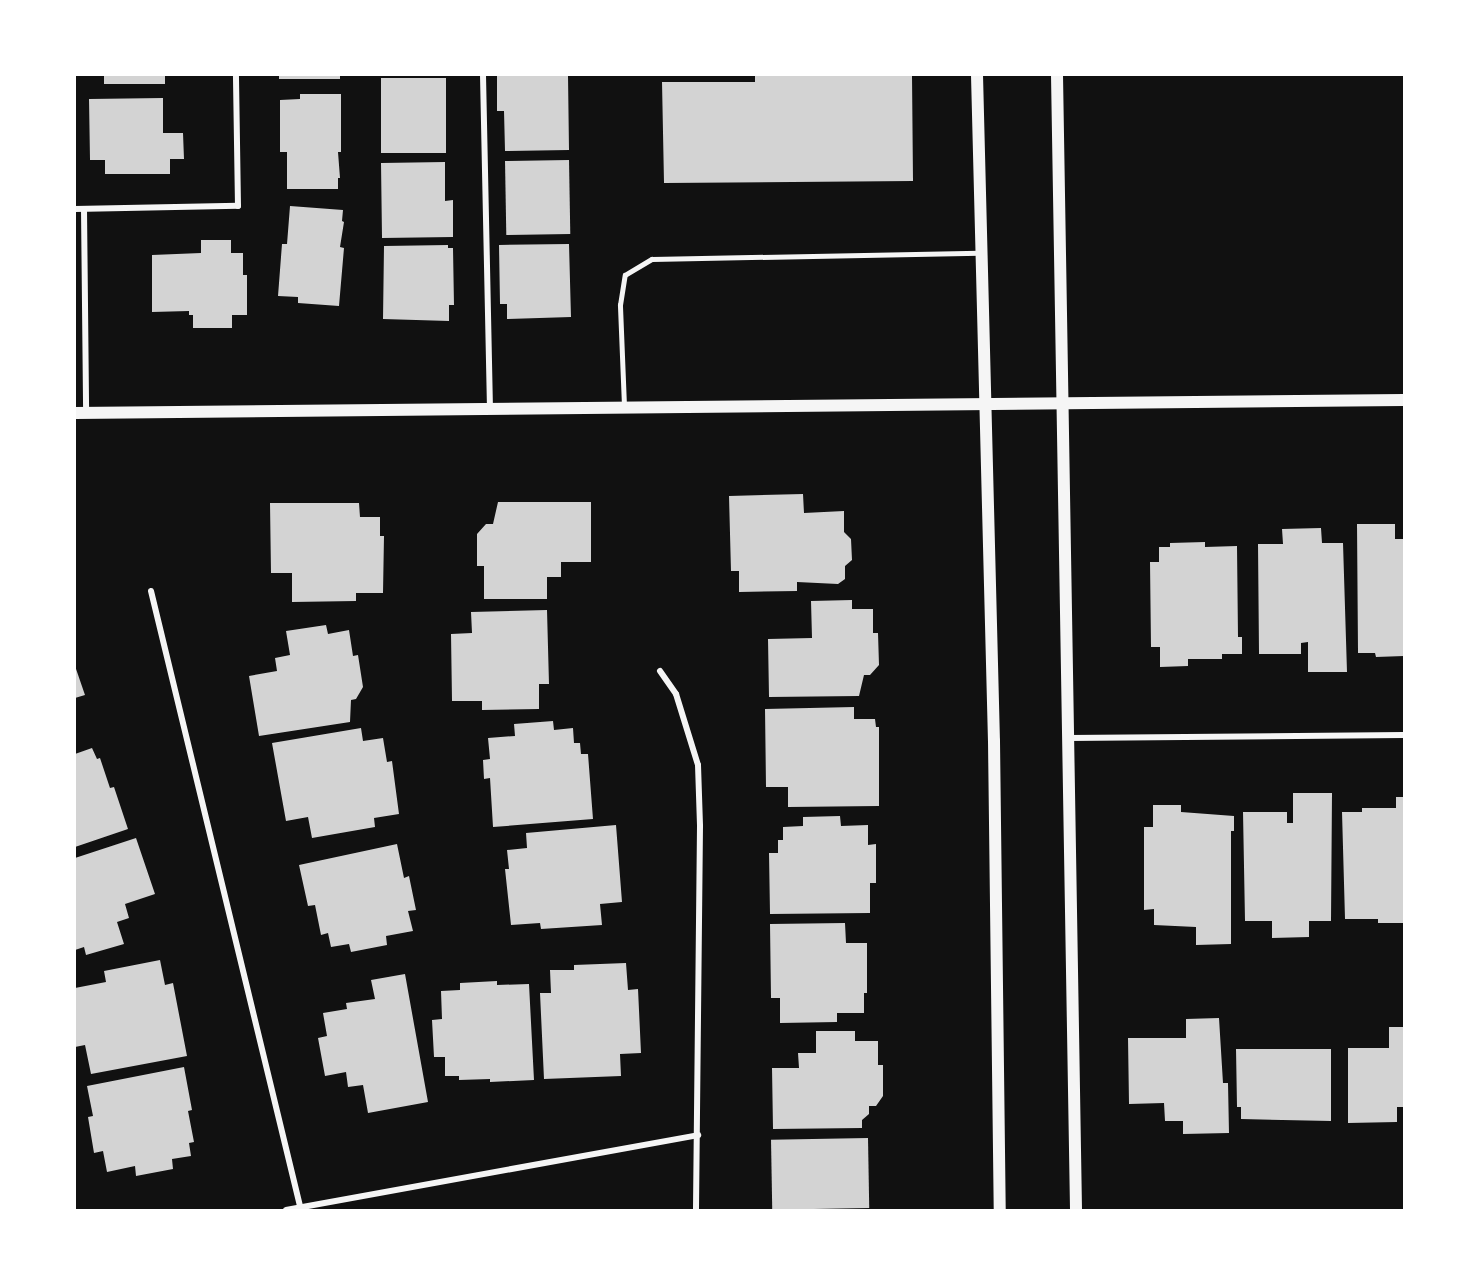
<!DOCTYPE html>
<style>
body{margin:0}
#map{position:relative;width:1479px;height:1285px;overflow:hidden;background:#111;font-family:Bitter,serif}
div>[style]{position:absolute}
.building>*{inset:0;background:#d3d3d3;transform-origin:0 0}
.service>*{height:4.5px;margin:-2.25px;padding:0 2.25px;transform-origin:2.25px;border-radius:2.25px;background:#f5f5f5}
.minor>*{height:6px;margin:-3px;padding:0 3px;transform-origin:3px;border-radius:3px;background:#f5f5f5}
.secondary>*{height:12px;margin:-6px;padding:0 6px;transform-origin:6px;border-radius:6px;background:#f5f5f5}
span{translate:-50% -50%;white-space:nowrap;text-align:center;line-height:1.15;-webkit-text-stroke:4.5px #fff;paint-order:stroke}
.frame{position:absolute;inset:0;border:76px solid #fff;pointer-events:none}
</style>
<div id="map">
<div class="building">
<div style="left:104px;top:75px;width:61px;height:9px"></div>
<div style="left:279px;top:75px;width:61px;height:4px"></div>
<div style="clip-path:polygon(568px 75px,569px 150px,505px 151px,504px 111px,497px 111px,497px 76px)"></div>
<div style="clip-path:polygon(755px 75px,912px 75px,913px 181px,664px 183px,662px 82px,755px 82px)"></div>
<div style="left:381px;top:78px;width:65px;height:75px"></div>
<div style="clip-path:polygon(300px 94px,341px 94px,341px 152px,338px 152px,340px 178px,338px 178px,338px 189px,287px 189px,287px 152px,280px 152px,280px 100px,300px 99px)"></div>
<div style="clip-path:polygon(163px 98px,163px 133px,183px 133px,184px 159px,170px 159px,170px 174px,105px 174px,105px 160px,90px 160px,89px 99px)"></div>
<div style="left:569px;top:160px;width:74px;height:64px;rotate:89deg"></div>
<div style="clip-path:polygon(445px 162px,445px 201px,453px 200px,453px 237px,382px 238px,381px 163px)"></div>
<div style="clip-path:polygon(290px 206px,343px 210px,342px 221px,344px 222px,340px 247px,344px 248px,339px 306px,298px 303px,298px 297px,278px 296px,282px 244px,287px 244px)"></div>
<div style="clip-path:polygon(201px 240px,231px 240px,231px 253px,243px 253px,243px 275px,247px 275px,247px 315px,232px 315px,232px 328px,193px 328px,193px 315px,189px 315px,189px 311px,152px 312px,152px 255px,201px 253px)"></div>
<div style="clip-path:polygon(569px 244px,571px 317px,507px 319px,507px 304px,500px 304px,499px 245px)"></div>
<div style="clip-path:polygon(448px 245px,448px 248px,453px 248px,454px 305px,449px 305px,449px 321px,383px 319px,384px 246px)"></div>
<div style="clip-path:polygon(803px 494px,804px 513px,844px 511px,844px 532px,851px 539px,852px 560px,845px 566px,845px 579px,838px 584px,797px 582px,797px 591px,739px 592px,739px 571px,731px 571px,729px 496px)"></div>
<div style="clip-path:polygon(498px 502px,591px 502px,591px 562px,561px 562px,561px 577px,547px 577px,547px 599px,484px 599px,484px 566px,477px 566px,477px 534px,486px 524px,493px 524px)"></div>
<div style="clip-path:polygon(270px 503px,359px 503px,360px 517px,380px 517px,380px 536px,384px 536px,383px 593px,356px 593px,356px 601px,292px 602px,292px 573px,271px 573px)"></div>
<div style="clip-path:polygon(1357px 524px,1395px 524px,1395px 539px,1404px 539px,1404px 656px,1376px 657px,1375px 653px,1358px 653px)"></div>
<div style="clip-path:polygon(1321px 528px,1322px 543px,1343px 543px,1347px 672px,1308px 672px,1308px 642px,1301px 643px,1301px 654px,1259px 654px,1258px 544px,1283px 544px,1282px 529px)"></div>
<div style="clip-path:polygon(1205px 542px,1205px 547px,1237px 546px,1238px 637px,1242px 637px,1242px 654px,1222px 654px,1222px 659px,1188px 659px,1188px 666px,1160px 667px,1160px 647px,1151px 647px,1150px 562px,1159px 562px,1159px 547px,1170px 547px,1170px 543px)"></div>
<div style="clip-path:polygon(852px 600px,852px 609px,873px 609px,873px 633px,878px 633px,879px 665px,870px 675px,864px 675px,859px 696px,769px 697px,768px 639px,812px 638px,811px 601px)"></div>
<div style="clip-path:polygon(547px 610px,549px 684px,539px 684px,539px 709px,482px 710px,482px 701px,452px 701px,451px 634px,472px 633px,471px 612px)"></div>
<div style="clip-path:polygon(326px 625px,328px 634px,349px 630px,353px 656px,358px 655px,363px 687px,356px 699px,351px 700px,350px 722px,259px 736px,249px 676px,277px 671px,275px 658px,290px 655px,286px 631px)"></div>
<div style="clip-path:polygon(75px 666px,85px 695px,75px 698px)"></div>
<div style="clip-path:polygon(854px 707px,854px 719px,875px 719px,876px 727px,879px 727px,879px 806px,788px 807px,788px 787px,766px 787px,765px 709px)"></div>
<div style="clip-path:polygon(553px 721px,554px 730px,573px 728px,574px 743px,580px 743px,581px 754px,588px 754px,593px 819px,493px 827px,490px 778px,484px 779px,483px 760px,490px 759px,488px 738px,515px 736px,514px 724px)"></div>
<div style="clip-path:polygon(361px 728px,363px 741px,383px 738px,387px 762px,392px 761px,399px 814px,374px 818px,375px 827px,312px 838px,308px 817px,286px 821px,272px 743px)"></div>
<div style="clip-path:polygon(92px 748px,97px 759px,100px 758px,110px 788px,114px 787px,128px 829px,75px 847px,75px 754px)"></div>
<div style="clip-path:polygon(1293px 793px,1332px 793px,1331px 921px,1309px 921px,1309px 937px,1272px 938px,1272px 921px,1245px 921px,1243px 812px,1287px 812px,1287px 823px,1293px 823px)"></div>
<div style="clip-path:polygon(1396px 797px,1404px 797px,1404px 923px,1378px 923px,1378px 919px,1345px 919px,1342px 812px,1362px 812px,1362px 808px,1396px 808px)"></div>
<div style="clip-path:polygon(1153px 805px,1181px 805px,1181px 812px,1234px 816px,1234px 831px,1231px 831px,1231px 944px,1196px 945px,1196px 927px,1154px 925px,1154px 909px,1144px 910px,1144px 827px,1153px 827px)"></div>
<div style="clip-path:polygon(840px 816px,841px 826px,868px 825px,868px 845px,876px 844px,876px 883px,870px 883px,870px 913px,770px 914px,769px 853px,778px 853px,778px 840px,783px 840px,783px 827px,803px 826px,803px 817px)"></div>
<div style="clip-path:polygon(616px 825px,622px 902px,600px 904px,602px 925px,541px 929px,540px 923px,511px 925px,505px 869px,509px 869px,507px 850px,527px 848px,526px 833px)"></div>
<div style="clip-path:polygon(136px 838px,155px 894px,125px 904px,129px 918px,117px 922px,124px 944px,86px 955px,84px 947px,75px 950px,75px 858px)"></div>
<div style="clip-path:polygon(397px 844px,404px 878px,409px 876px,416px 910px,408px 911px,413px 931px,386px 936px,387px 945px,351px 952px,349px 944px,331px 947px,328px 933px,321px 935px,315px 905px,308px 906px,299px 865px)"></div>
<div style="clip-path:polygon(845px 923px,846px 943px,867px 943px,867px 993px,864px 993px,864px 1013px,837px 1013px,837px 1022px,780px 1023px,780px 998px,771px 998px,770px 924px)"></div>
<div style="clip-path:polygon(160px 960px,165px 985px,173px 983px,187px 1056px,91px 1074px,85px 1045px,75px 1047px,75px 988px,106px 982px,104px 971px)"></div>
<div style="clip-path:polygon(626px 963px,628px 990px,638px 989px,641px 1053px,620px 1054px,621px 1076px,544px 1079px,540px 993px,551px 993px,550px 970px,574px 970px,574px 965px)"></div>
<div style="clip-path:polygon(405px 974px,428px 1102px,368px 1113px,363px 1085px,348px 1087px,346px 1072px,325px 1076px,318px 1038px,327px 1036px,323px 1013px,347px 1009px,346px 1003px,375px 999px,371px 980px)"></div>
<div style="clip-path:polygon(497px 981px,497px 985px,529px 984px,534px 1080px,490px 1082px,490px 1079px,459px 1080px,459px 1076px,445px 1076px,445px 1057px,434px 1057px,432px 1020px,442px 1019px,441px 991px,460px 990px,460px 983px)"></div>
<div style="clip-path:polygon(1219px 1018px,1223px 1083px,1228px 1083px,1229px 1133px,1183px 1134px,1183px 1121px,1165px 1121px,1164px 1103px,1129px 1104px,1128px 1038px,1186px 1038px,1186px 1019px)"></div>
<div style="clip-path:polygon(1389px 1027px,1404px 1027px,1404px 1107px,1397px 1107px,1397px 1122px,1348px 1123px,1348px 1048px,1389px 1048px)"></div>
<div style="clip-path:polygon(816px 1031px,855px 1031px,855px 1041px,878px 1041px,878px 1065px,883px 1065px,883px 1096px,876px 1106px,869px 1106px,869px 1114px,862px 1120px,862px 1128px,773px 1129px,772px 1068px,799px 1068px,798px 1053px,816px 1053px)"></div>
<div style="clip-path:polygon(1236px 1049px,1331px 1049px,1331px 1121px,1241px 1119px,1241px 1107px,1237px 1107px)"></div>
<div style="clip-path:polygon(184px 1067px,192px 1110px,188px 1111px,194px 1142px,189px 1143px,191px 1156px,172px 1159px,173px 1169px,136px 1176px,135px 1166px,107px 1172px,103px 1151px,94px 1153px,88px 1117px,93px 1116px,87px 1086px)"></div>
<div style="left:868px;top:1138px;width:70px;height:97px;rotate:89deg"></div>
</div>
<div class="service">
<div style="left:624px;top:406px;width:101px;rotate:-92.3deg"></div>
<div style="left:620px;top:305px;width:30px;rotate:-81deg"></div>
<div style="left:625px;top:275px;width:31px;rotate:-31deg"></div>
<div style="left:652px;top:259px;width:327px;rotate:-1.1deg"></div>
</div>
<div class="minor">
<div style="left:483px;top:75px;width:335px;rotate:88.8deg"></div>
<div style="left:75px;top:209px;width:163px;rotate:-1.1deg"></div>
<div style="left:238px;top:206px;width:131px;rotate:-90.9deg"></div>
<div style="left:84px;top:209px;width:204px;rotate:89.4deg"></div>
<div style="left:151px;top:591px;width:633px;rotate:76.38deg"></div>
<div style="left:660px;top:671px;width:28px;rotate:55deg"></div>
<div style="left:676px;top:694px;width:74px;rotate:72.8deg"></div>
<div style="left:698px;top:765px;width:61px;rotate:88.1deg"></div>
<div style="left:700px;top:826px;width:384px;rotate:90.6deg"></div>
<div style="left:1069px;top:738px;width:335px;rotate:-0.5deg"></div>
<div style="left:286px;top:1210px;width:419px;rotate:-10.3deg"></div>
</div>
<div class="secondary">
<div style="left:977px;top:75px;width:666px;rotate:88.54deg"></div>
<div style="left:994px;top:741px;width:469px;rotate:89.3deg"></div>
<div style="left:1057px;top:75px;width:1135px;rotate:89.04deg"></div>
<div style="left:75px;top:413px;width:1329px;rotate:-0.56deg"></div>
</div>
<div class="frame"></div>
</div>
